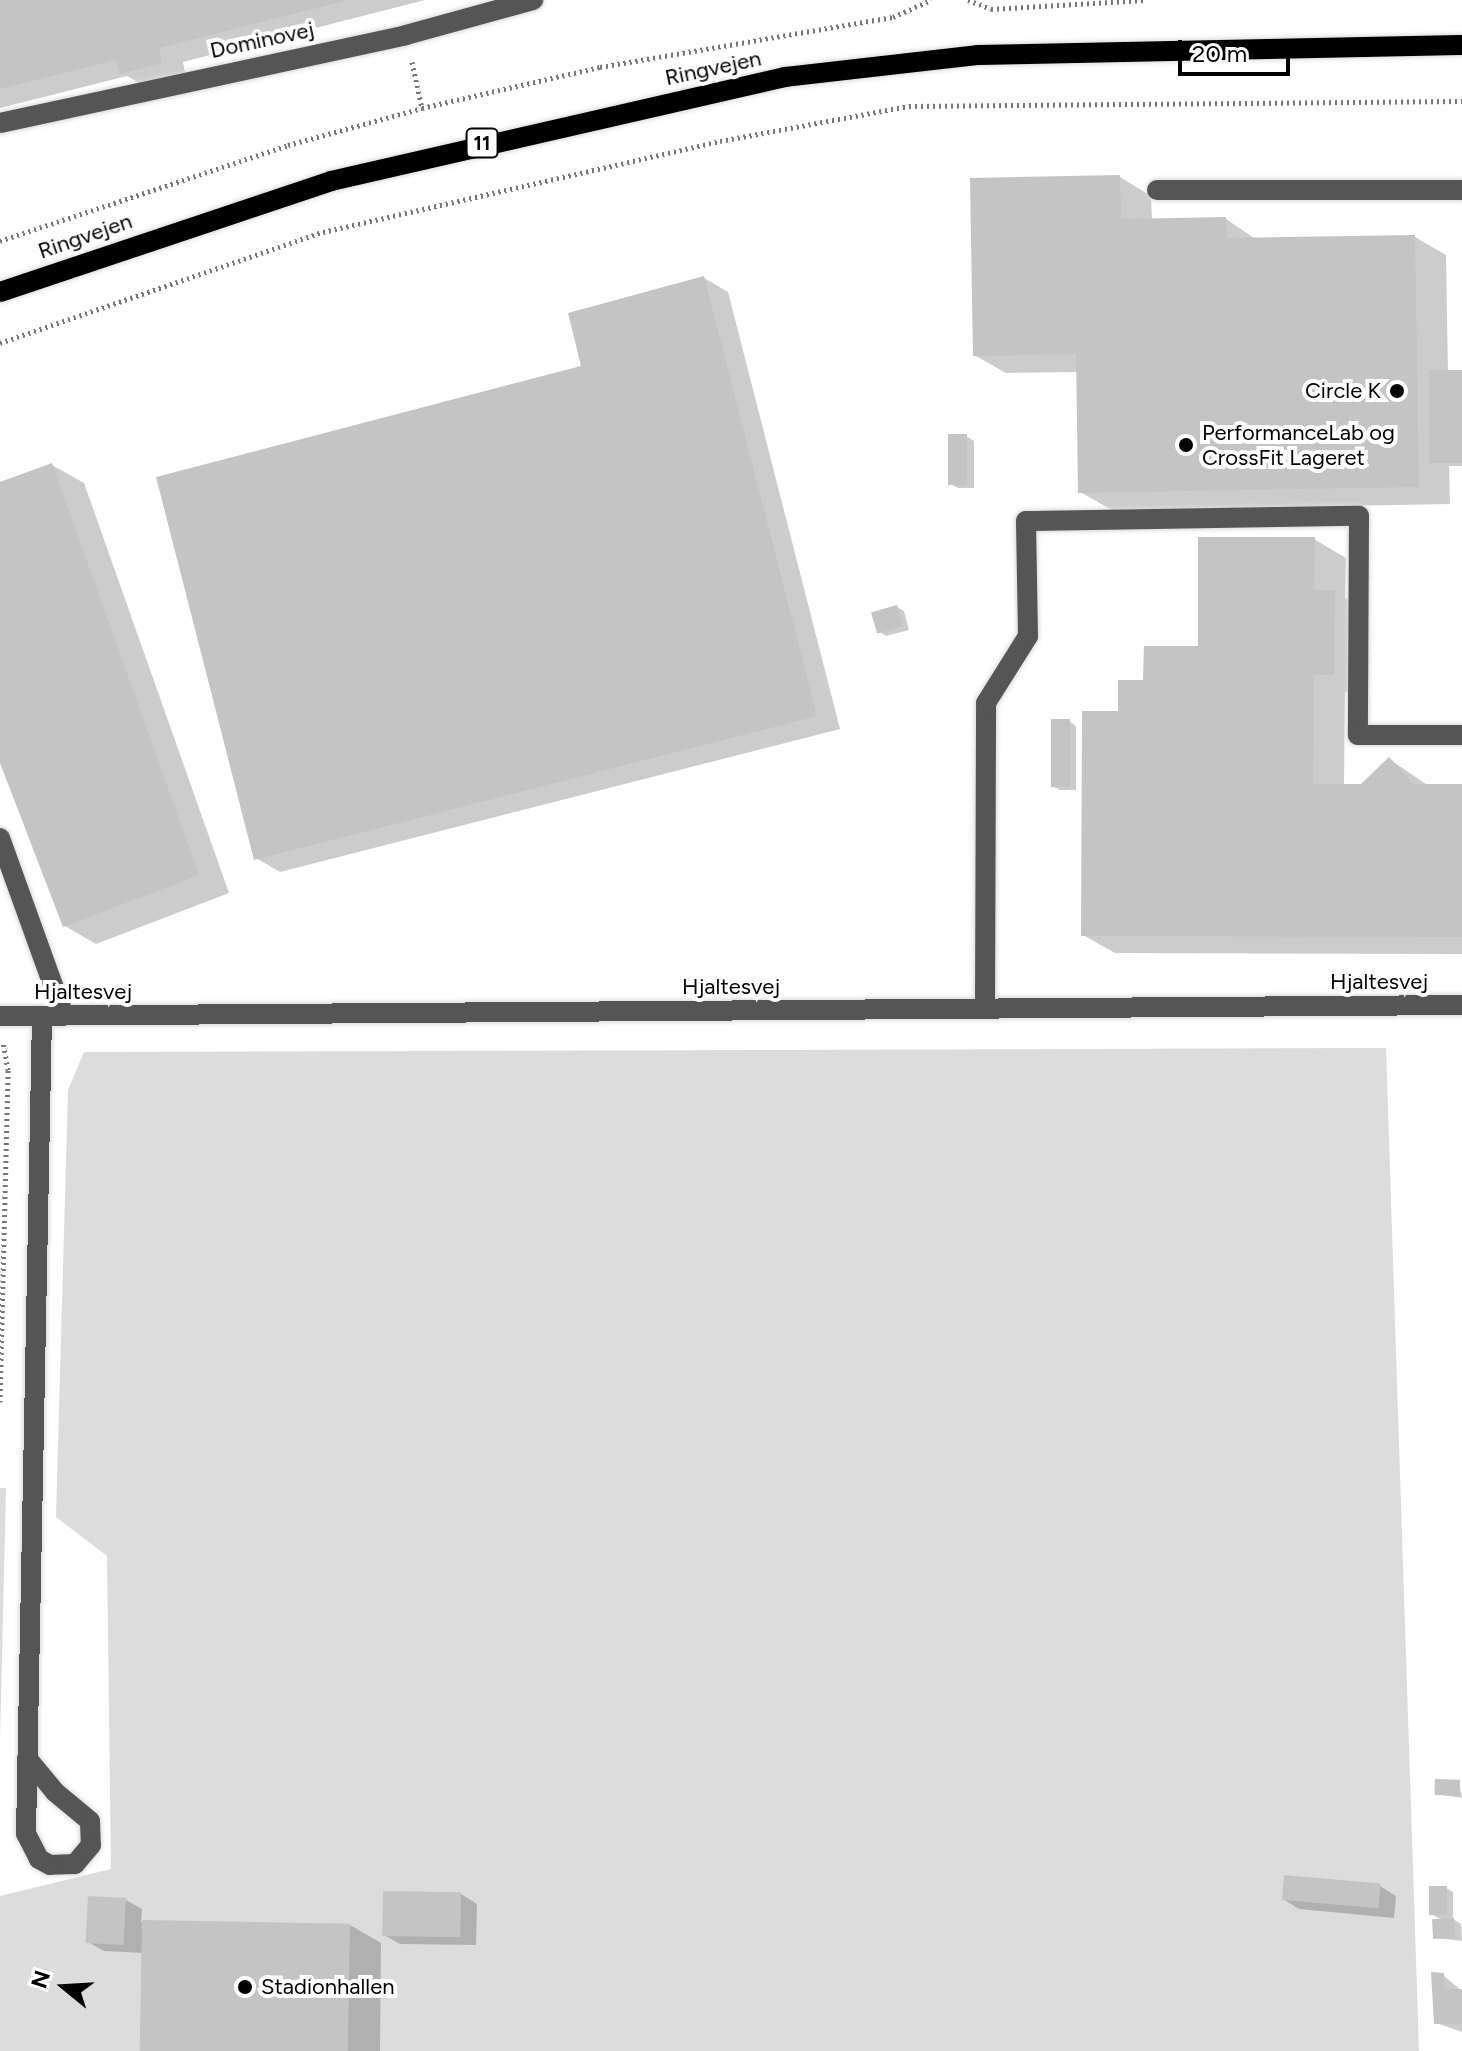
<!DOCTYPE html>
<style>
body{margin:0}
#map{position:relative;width:1462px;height:2051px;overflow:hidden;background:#fff;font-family:Figtree,sans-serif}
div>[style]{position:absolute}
.green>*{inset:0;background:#dcdcdc}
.shadow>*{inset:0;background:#0003}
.building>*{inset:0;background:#c4c4c4;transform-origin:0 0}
.path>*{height:5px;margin-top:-2.5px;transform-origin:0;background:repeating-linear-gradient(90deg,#777 0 2px,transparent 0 6px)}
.roads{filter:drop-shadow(0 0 2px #dbdbdb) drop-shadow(0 0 2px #dbdbdb)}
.minor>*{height:20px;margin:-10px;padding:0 10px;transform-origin:10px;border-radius:10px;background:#555}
.major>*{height:20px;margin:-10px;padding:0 10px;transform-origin:10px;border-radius:10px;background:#000}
.dots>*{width:22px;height:22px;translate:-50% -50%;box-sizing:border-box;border:4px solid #fff;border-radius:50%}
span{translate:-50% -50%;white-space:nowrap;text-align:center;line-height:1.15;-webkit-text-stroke:8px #fff;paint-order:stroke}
.shield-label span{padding:2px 6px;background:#fff;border:2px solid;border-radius:6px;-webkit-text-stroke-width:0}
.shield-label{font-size:20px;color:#000;font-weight:700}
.street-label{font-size:22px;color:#000}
.poi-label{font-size:22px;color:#000}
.right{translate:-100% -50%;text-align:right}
.left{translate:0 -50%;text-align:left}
.north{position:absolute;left:24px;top:1947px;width:80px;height:80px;-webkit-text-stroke:6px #fff;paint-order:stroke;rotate:288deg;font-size:22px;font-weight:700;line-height:32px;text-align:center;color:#000}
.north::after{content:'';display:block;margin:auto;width:28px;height:36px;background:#000;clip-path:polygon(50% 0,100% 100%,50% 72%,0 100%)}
.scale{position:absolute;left:1178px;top:40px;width:112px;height:36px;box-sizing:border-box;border:4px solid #000;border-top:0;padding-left:10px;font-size:24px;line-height:28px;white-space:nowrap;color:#000;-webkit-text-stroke:6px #fff;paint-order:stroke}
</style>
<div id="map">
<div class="green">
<div style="clip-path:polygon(1386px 1048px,1419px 2051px,0 2051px,0 1896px,111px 1869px,107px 1556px,56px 1517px,68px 1090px,84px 1052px)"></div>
<div style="clip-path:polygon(0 1488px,6px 1488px,0 1742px)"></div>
</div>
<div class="shadow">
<div style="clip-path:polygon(0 0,425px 0,183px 62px,186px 77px,146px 87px,127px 76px,0 108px)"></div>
<div style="clip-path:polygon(1120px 177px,1151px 196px,1152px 220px,1226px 219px,1257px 240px,1415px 237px,1446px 255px,1448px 373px,1462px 372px,1462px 466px,1449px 466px,1450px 504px,1112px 510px,1080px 492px,1078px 372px,1006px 373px,974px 355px)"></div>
<div style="clip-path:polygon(704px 278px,728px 292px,840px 729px,280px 872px,256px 858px)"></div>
<div style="clip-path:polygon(966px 436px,974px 441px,974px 488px,958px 488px,950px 484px)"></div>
<div style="clip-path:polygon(52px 465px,84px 483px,229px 893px,96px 944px,65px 926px,0 757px,0 484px)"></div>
<div style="clip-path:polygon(1314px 539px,1346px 558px,1345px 598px,1366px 610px,1365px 692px,1345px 692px,1344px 786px,1362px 786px,1389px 759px,1429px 786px,1462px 786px,1462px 954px,1115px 953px,1083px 935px,1120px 713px,1145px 682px,1200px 648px)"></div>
<div style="clip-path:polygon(897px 607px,904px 611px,909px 630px,886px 636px,879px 632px)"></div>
<div style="clip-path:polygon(1069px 721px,1076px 726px,1076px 790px,1060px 790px,1052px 786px)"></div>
<div style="clip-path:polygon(1459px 1782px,1462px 1798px,1436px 1794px)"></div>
<div style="clip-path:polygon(1380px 1886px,1396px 1896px,1394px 1918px,1299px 1909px,1283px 1899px)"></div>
<div style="clip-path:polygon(1446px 1888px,1453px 1892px,1453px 1919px,1461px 1924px,1462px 1941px,1436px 1938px,1442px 1920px,1431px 1914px)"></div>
<div style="clip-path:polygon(461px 1894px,477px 1904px,476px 1945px,400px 1944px,384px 1935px)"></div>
<div style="clip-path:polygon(126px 1900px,142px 1909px,141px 1922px,350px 1925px,381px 1943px,380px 2051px,142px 2051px,144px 1953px,104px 1951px,88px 1942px)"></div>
<div style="clip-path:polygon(1443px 1975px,1462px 1991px,1462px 2032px,1436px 2023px)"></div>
</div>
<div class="building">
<div style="clip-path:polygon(0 0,345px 0,345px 1px,159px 48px,162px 63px,120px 74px,116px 60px,0 89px)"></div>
<div style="clip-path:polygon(1120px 175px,1121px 219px,1226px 217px,1227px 238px,1415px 235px,1419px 487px,1078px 493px,1076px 354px,973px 356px,970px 178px)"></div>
<div style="clip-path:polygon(704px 276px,817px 716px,254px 860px,156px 477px,581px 366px,568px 313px)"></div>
<div style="left:1462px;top:370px;width:93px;height:33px;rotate:90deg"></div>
<div style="left:948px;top:434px;width:19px;height:51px"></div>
<div style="clip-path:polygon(52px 463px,199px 875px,63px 927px,0 763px,0 482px)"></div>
<div style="clip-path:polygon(1198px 537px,1315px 537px,1314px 590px,1335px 590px,1334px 675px,1314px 675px,1313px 784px,1361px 784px,1389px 757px,1414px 784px,1462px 784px,1462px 937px,1081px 936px,1082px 711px,1118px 711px,1118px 680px,1143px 680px,1144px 646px,1198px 646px)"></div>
<div style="left:897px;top:605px;width:22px;height:27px;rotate:74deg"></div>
<div style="left:1051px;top:719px;width:19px;height:68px"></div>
<div style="left:1435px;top:1779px;width:25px;height:16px;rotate:2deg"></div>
<div style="left:1284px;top:1875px;width:97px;height:25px;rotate:5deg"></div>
<div style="left:1429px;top:1886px;width:18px;height:29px"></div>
<div style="left:383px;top:1891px;width:78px;height:45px;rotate:1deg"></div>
<div style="left:88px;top:1896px;width:38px;height:47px;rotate:3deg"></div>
<div style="left:1454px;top:1918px;width:20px;height:22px;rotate:87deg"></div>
<div style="left:142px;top:1920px;width:208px;height:131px;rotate:1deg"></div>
<div style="clip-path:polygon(1431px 1972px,1444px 1973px,1444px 1989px,1462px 1989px,1462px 2024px,1434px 2024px)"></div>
</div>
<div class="path">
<div style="left:968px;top:0;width:25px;rotate:21deg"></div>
<div style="left:991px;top:9px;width:155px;rotate:-3.3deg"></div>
<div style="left:412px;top:62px;width:47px;rotate:77.7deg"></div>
<div style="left:0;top:241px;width:304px;rotate:-18.4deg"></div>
<div style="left:288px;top:145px;width:139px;rotate:-15.4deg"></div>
<div style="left:422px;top:108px;width:183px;rotate:-13deg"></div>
<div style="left:600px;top:67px;width:297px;rotate:-9.7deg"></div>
<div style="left:893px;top:17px;width:42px;rotate:-24.1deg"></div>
<div style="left:0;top:343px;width:342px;rotate:-19deg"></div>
<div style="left:323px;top:232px;width:407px;rotate:-12.9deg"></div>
<div style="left:720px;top:141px;width:192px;rotate:-10.5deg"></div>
<div style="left:909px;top:106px;width:553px;rotate:-0.52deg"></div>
<div style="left:0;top:1402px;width:332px;rotate:-88.6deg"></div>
<div style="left:8px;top:1070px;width:27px;rotate:-100deg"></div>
</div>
<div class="roads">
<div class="minor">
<div style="left:0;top:123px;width:415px;rotate:-12.2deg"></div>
<div style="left:406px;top:35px;width:132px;rotate:-15.4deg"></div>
<div style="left:1157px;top:190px;width:305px"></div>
<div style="left:0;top:838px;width:189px;rotate:70.2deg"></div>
<div style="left:985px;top:1009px;width:306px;rotate:-89.8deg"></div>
<div style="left:986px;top:703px;width:79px;rotate:-57.9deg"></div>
<div style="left:1028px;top:636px;width:115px;rotate:-91deg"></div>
<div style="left:1026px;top:521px;width:333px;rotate:-0.9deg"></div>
<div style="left:1359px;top:516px;width:219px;rotate:90.3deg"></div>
<div style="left:1358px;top:735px;width:104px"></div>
<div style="left:0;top:1016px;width:1462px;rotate:-0.43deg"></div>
<div style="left:27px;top:1758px;width:44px;rotate:50.5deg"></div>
<div style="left:55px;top:1792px;width:45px;rotate:39.6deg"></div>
<div style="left:90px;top:1821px;width:24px;rotate:88deg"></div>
<div style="left:91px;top:1845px;width:25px;rotate:130deg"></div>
<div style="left:75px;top:1864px;width:25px;rotate:178deg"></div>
<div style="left:50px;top:1865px;width:13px;rotate:-151deg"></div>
<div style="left:39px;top:1859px;width:28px;rotate:-117deg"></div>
<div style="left:26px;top:1834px;width:818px;rotate:-88.88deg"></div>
</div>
<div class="major">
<div style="left:0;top:292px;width:349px;rotate:-18.5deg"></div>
<div style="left:331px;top:181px;width:466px;rotate:-12.9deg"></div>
<div style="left:785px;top:77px;width:194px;rotate:-6.5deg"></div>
<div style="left:978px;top:55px;width:484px;rotate:-1.2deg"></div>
</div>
</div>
<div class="dots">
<div style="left:1397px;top:391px;background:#000"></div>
<div style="left:1186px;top:445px;background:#000"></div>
<div style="left:245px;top:1987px;background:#000"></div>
</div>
<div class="shield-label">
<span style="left:482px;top:143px">11</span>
</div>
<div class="street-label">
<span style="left:262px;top:40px;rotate:-12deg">Dominovej</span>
<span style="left:713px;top:68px;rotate:-12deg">Ringvejen</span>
<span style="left:85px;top:236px;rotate:-19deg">Ringvejen</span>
<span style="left:1379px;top:982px">Hjaltesvej</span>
<span style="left:731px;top:987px">Hjaltesvej</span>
<span style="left:83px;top:992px">Hjaltesvej</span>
</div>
<div class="poi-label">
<span class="right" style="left:1381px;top:391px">Circle K</span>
<span class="left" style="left:1202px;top:445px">PerformanceLab og<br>CrossFit Lageret</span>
<span class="left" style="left:261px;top:1987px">Stadionhallen</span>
</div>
<div class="north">N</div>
<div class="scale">20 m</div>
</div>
